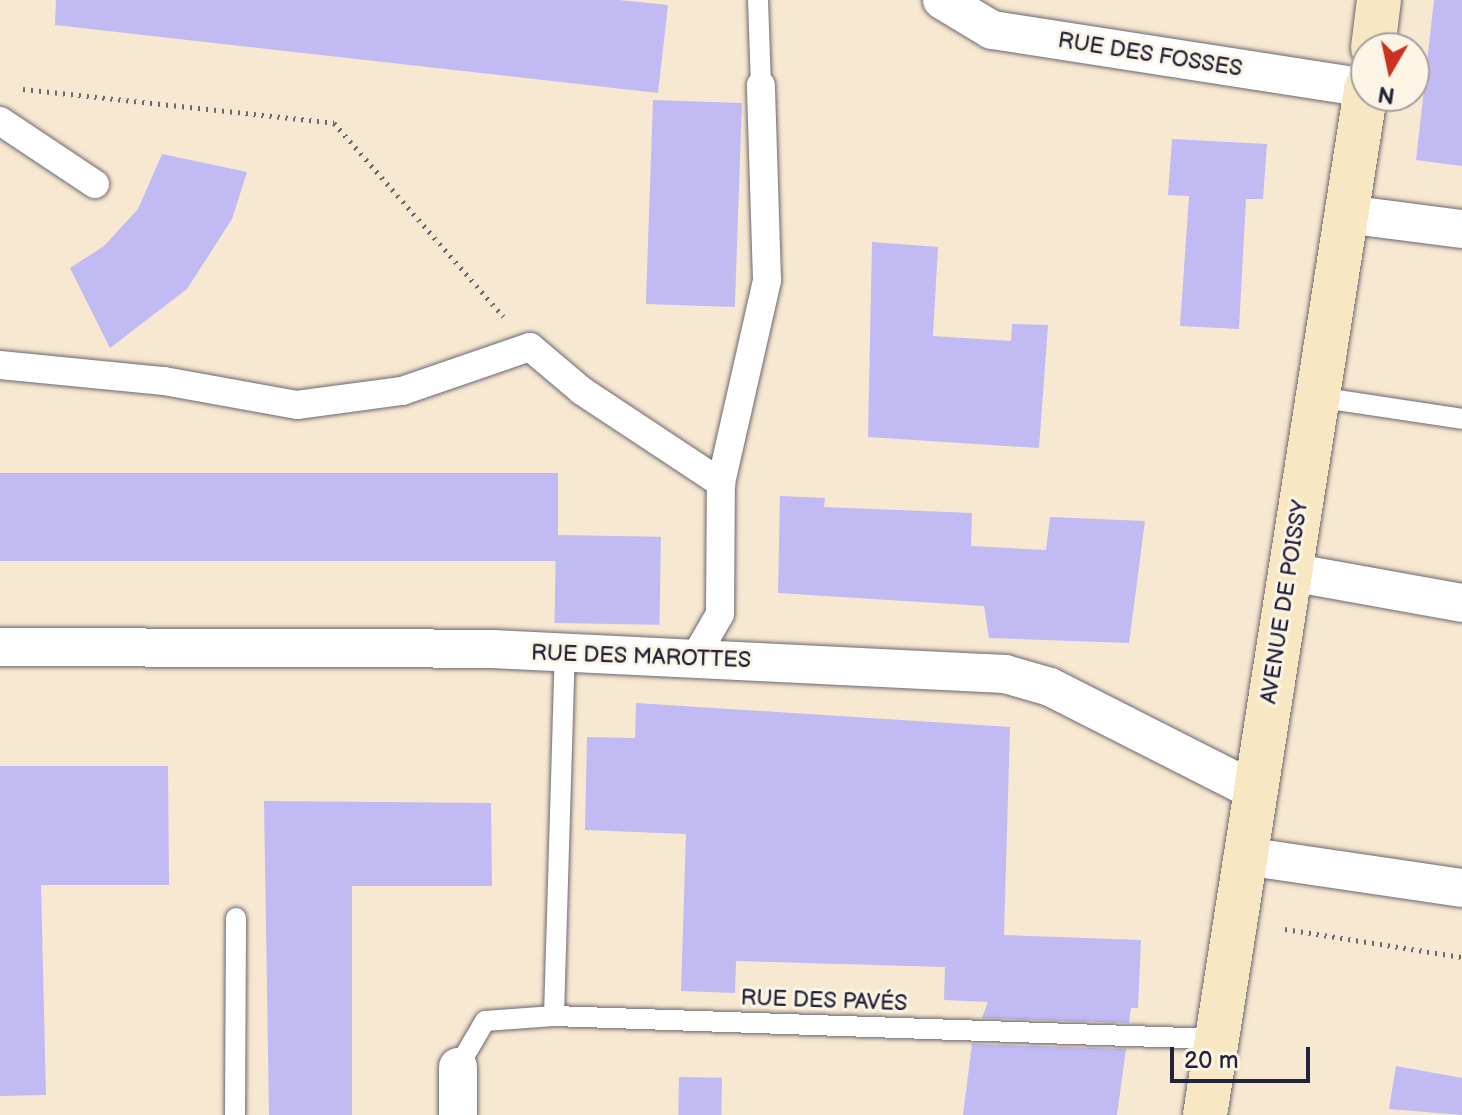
<!DOCTYPE html>
<meta charset="utf-8">
<style>
body{margin:0}
#map{position:relative;width:1462px;height:1115px;overflow:hidden;background:#f7e8d1;font-family:"Balsamiq Sans",sans-serif}
div>[style]{position:absolute}
.building>*{inset:0;background:#c2baf3;transform-origin:0 0}
.path>*{height:5px;margin-top:-2.5px;transform-origin:0;background:repeating-linear-gradient(90deg,#6d6770 0 2px,transparent 0 8px)}
.roads{filter:drop-shadow(0 0 2px #6d6770) drop-shadow(0 0 2px #6d6770)}
.service>*{height:20px;margin:-10px;padding:0 10px;transform-origin:10px;border-radius:10px;background:#fff}
.pedestrian>*{height:28px;margin:-14px;padding:0 14px;transform-origin:14px;border-radius:14px;background:#fff}
.minor>*{height:38px;margin:-19px;padding:0 19px;transform-origin:19px;border-radius:19px;background:#fff}
.secondary>*{height:44px;margin:-22px;padding:0 22px;transform-origin:22px;border-radius:22px;background:#f7e8c3}
span{translate:-50% -50%;white-space:nowrap;text-align:center;line-height:1.15;-webkit-text-stroke:6px #fcf5e5;paint-order:stroke}
.street-label{font-size:22px;color:#22223b}
.north{position:absolute;left:1350px;top:32px;width:80px;height:80px;box-sizing:border-box;background:#fcf5e5;border:2px solid #a5a1a1;border-radius:50%;rotate:189deg;font-size:22px;font-weight:700;line-height:32px;text-align:center;color:#22223b}
.north::after{content:'';display:block;margin:auto;width:28px;height:36px;background:#c8321e;clip-path:polygon(50% 0,100% 100%,50% 72%,0 100%)}
.scale{position:absolute;left:1170px;top:1047px;width:140px;height:36px;box-sizing:border-box;border:4px solid #22223b;border-top:0;padding-left:10px;font-size:24px;line-height:28px;white-space:nowrap;color:#22223b;-webkit-text-stroke:6px #fcf5e5;paint-order:stroke}
</style>
<div id="map">
<div class="building">
<div style="clip-path:polygon(56px 0,619px 0,668px 5px,658px 93px,55px 25px)"></div>
<div style="clip-path:polygon(1434px 0,1462px 0,1462px 166px,1416px 160px)"></div>
<div style="left:653px;top:100px;width:89px;height:204px;rotate:2deg"></div>
<div style="clip-path:polygon(1172px 139px,1267px 144px,1263px 199px,1246px 199px,1239px 329px,1180px 326px,1189px 196px,1168px 195px)"></div>
<div style="clip-path:polygon(162px 154px,247px 172px,232px 219px,187px 289px,110px 348px,70px 268px,104px 246px,138px 209px)"></div>
<div style="clip-path:polygon(872px 242px,938px 247px,933px 336px,1011px 341px,1012px 324px,1048px 325px,1039px 448px,868px 437px)"></div>
<div style="left:0;top:473px;width:558px;height:88px"></div>
<div style="clip-path:polygon(780px 496px,825px 498px,824px 507px,972px 513px,971px 546px,1046px 550px,1050px 517px,1145px 521px,1129px 643px,989px 638px,984px 606px,778px 593px)"></div>
<div style="left:556px;top:535px;width:105px;height:88px;rotate:1deg"></div>
<div style="clip-path:polygon(636px 703px,1010px 727px,1004px 935px,1141px 940px,1138px 1008px,1131px 1008px,1129px 1023px,982px 1018px,988px 1002px,944px 1000px,945px 967px,736px 961px,735px 993px,681px 991px,686px 834px,585px 830px,587px 737px,635px 738px)"></div>
<div style="clip-path:polygon(0 766px,168px 766px,169px 885px,41px 885px,46px 1095px,0 1096px)"></div>
<div style="clip-path:polygon(264px 801px,491px 803px,492px 886px,352px 886px,352px 1115px,269px 1115px)"></div>
<div style="clip-path:polygon(972px 1044px,1126px 1049px,1117px 1115px,963px 1115px)"></div>
<div style="clip-path:polygon(1396px 1066px,1462px 1078px,1462px 1115px,1389px 1109px)"></div>
<div style="left:679px;top:1077px;width:43px;height:38px;rotate:1deg"></div>
</div>
<div class="path">
<div style="left:23px;top:89px;width:313px;rotate:6.2deg"></div>
<div style="left:334px;top:123px;width:257px;rotate:48.8deg"></div>
<div style="left:1285px;top:929px;width:179px;rotate:9deg"></div>
</div>
<div class="roads">
<div class="service">
<div style="left:758px;top:0;width:85px;rotate:88deg"></div>
<div style="left:1317px;top:397px;width:147px;rotate:8.6deg"></div>
<div style="left:554px;top:1016px;width:361px;rotate:-88.3deg"></div>
<div style="left:458px;top:1067px;width:53px;rotate:-59.6deg"></div>
<div style="left:485px;top:1021px;width:69px;rotate:-4.1deg"></div>
<div style="left:554px;top:1016px;width:662px;rotate:1.99deg"></div>
<div style="left:235px;top:1115px;width:197px;rotate:-89.7deg"></div>
</div>
<div class="pedestrian">
<div style="left:0;top:121px;width:114px;rotate:33.6deg"></div>
<div style="left:0;top:365px;width:165px;rotate:5.6deg"></div>
<div style="left:164px;top:381px;width:135px;rotate:10.2deg"></div>
<div style="left:297px;top:405px;width:106px;rotate:-7.6deg"></div>
<div style="left:402px;top:391px;width:135px;rotate:-19deg"></div>
<div style="left:530px;top:347px;width:68px;rotate:40.2deg"></div>
<div style="left:582px;top:391px;width:167px;rotate:33.5deg"></div>
<div style="left:694px;top:659px;width:52px;rotate:-60deg"></div>
<div style="left:720px;top:614px;width:131px;rotate:-89.6deg"></div>
<div style="left:721px;top:483px;width:208px;rotate:-77.2deg"></div>
<div style="left:767px;top:280px;width:195px;rotate:-91.8deg"></div>
</div>
<div class="minor">
<div style="left:942px;top:0;width:58px;rotate:31deg"></div>
<div style="left:992px;top:30px;width:378px;rotate:8.8deg"></div>
<div style="left:1346px;top:214px;width:117px;rotate:7.4deg"></div>
<div style="left:1290px;top:572px;width:175px;rotate:10.2deg"></div>
<div style="left:0;top:647px;width:492px;rotate:0.2deg"></div>
<div style="left:492px;top:649px;width:514px;rotate:2.79deg"></div>
<div style="left:1005px;top:674px;width:47px;rotate:16.1deg"></div>
<div style="left:1050px;top:687px;width:230px;rotate:26.9deg"></div>
<div style="left:1245px;top:856px;width:219px;rotate:8.4deg"></div>
<div style="left:458px;top:1067px;width:48px;rotate:90deg"></div>
</div>
<div class="secondary">
<div style="left:1373px;top:48px;width:48px;rotate:-82.9deg"></div>
<div style="left:1205px;top:1115px;width:1039px;rotate:-81.08deg"></div>
</div>
</div>
<div class="street-label">
<span style="left:1150px;top:55px;rotate:9deg">RUE DES FOSSES</span>
<span style="left:1285px;top:602px;rotate:-81deg">AVENUE DE POISSY</span>
<span style="left:641px;top:657px;rotate:2deg">RUE DES MAROTTES</span>
<span style="left:824px;top:1001px;rotate:2deg">RUE DES PAVÉS</span>
</div>
<div class="north">N</div>
<div class="scale">20 m</div>
</div>
